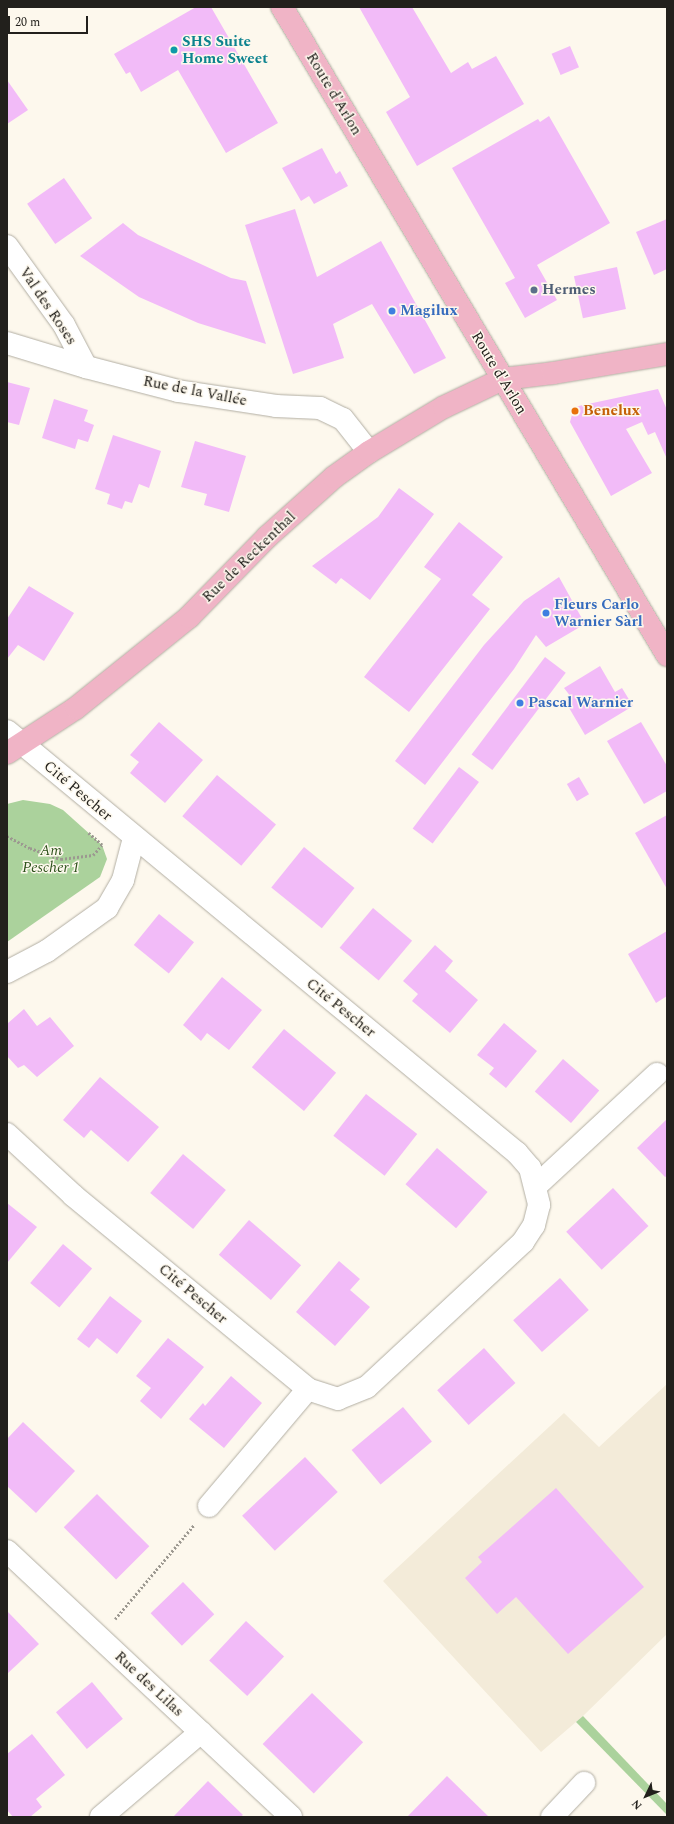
<!DOCTYPE html>
<meta charset="utf-8">
<style>
body{margin:0}
#map{position:relative;width:674px;height:1824px;overflow:hidden;background:#fdf8ed;font-family:Spectral,serif}
div>[style]{position:absolute}
.built>*{inset:0;background:#f3ebd9}
.green>*{inset:0;background:#abd29c}
.building>*{inset:0;background:#f2bbf8;transform-origin:0 0}
.path>*{height:2.5px;margin-top:-1.25px;transform-origin:0;background:repeating-linear-gradient(90deg,#9c9890 0 2px,transparent 0 4px)}
.roads{filter:drop-shadow(0 0 1px #b2aea3) drop-shadow(0 0 1px #b2aea3)}
.minor>*{height:22px;margin:-11px;padding:0 11px;transform-origin:11px;border-radius:11px;background:#fff}
.major>*{height:22px;margin:-11px;padding:0 11px;transform-origin:11px;border-radius:11px;background:#f0b4c6}
.dots>*{width:11px;height:11px;translate:-50% -50%;box-sizing:border-box;border:2px solid #fdf8ed;border-radius:50%}
span{translate:-50% -50%;white-space:nowrap;text-align:center;line-height:1.15;-webkit-text-stroke:3px #fdf8ed;paint-order:stroke}
.culture-label{font-size:15px;color:#0d838f;font-weight:700}
.left{translate:0 -50%;text-align:left}
.street-label{font-size:15px;color:#22201c}
.service-label{font-size:15px;color:#4e5e75;font-weight:700}
.shop-label{font-size:15px;color:#366cbe;font-weight:700}
.food-label{font-size:15px;color:#c56008;font-weight:700}
.park-label{font-size:15px;color:#2c511a;font-style:italic}
.frame{position:absolute;inset:0;border:8px solid #22201c;pointer-events:none}
.north{position:absolute;left:626px;top:1776px;width:40px;height:40px;-webkit-text-stroke:3px #fdf8ed;paint-order:stroke;rotate:227deg;font-size:11px;font-weight:700;line-height:16px;text-align:center;color:#22201c}
.north::after{content:'';display:block;margin:auto;width:14px;height:18px;background:#22201c;clip-path:polygon(50% 0,100% 100%,50% 72%,0 100%)}
.scale{position:absolute;left:8px;top:16px;width:80px;height:18px;box-sizing:border-box;border:2px solid #22201c;border-top:0;padding-left:5px;font-size:12px;line-height:14px;white-space:nowrap;color:#22201c;-webkit-text-stroke:3px #fdf8ed;paint-order:stroke}
</style>
<div id="map">
<div class="built">
<div style="clip-path:polygon(667px 1384px,667px 1634px,583px 1716px,541px 1752px,383px 1581px,564px 1413px,599px 1447px)"></div>
</div>
<div class="green">
<div style="clip-path:polygon(23px 800px,50px 804px,63px 810px,102px 845px,107px 859px,100px 877px,7px 942px,7px 804px)"></div>
<div style="clip-path:polygon(583px 1716px,667px 1804px,667px 1815px,576px 1722px)"></div>
</div>
<div class="building">
<div style="clip-path:polygon(196px 7px,211px 7px,278px 123px,226px 153px,178px 70px,141px 92px,130px 72px,126px 74px,114px 54px)"></div>
<div style="clip-path:polygon(359px 7px,412px 7px,451px 73px,468px 62px,472px 69px,496px 56px,524px 104px,417px 166px,386px 112px,410px 97px)"></div>
<div style="left:570px;top:46px;width:23px;height:20px;rotate:67deg"></div>
<div style="clip-path:polygon(7px 80px,28px 110px,7px 124px)"></div>
<div style="clip-path:polygon(549px 116px,610px 223px,537px 265px,557px 300px,525px 318px,505px 283px,515px 278px,452px 168px,538px 119px,540px 122px)"></div>
<div style="clip-path:polygon(322px 148px,336px 174px,340px 171px,348px 186px,314px 204px,309px 196px,301px 201px,282px 168px)"></div>
<div style="left:64px;top:178px;width:49px;height:45px;rotate:55deg"></div>
<div style="clip-path:polygon(295px 209px,317px 277px,381px 241px,446px 358px,414px 374px,372px 304px,333px 324px,344px 358px,293px 374px,245px 225px)"></div>
<div style="clip-path:polygon(667px 219px,667px 269px,654px 275px,636px 232px)"></div>
<div style="clip-path:polygon(123px 223px,138px 235px,231px 278px,246px 281px,266px 344px,198px 323px,139px 297px,80px 256px)"></div>
<div style="left:617px;top:267px;width:43px;height:44px;rotate:78deg"></div>
<div style="clip-path:polygon(7px 382px,30px 388px,19px 425px,7px 422px)"></div>
<div style="clip-path:polygon(658px 389px,667px 410px,667px 459px,655px 432px,648px 435px,642px 422px,626px 429px,652px 473px,611px 496px,570px 422px,574px 407px)"></div>
<div style="clip-path:polygon(54px 399px,88px 410px,84px 421px,94px 425px,88px 442px,78px 439px,75px 449px,42px 438px)"></div>
<div style="clip-path:polygon(113px 435px,161px 451px,149px 488px,139px 484px,132px 503px,125px 501px,122px 509px,107px 504px,110px 494px,95px 489px)"></div>
<div style="clip-path:polygon(195px 441px,246px 456px,229px 512px,204px 505px,207px 494px,181px 487px)"></div>
<div style="clip-path:polygon(399px 488px,434px 514px,370px 600px,341px 578px,336px 584px,312px 566px,378px 517px)"></div>
<div style="clip-path:polygon(459px 522px,503px 557px,472px 595px,490px 609px,409px 712px,364px 677px,441px 579px,424px 567px)"></div>
<div style="clip-path:polygon(559px 577px,585px 624px,546px 647px,536px 635px,514px 669px,425px 785px,395px 761px,484px 645px,524px 601px)"></div>
<div style="clip-path:polygon(29px 586px,74px 613px,44px 661px,18px 645px,7px 659px,7px 619px)"></div>
<div style="left:545px;top:657px;width:26px;height:122px;rotate:37deg"></div>
<div style="clip-path:polygon(600px 666px,615px 692px,622px 688px,633px 706px,585px 735px,565px 701px,571px 697px,564px 688px)"></div>
<div style="clip-path:polygon(159px 722px,203px 760px,165px 803px,130px 773px,139px 762px,130px 755px)"></div>
<div style="clip-path:polygon(641px 722px,667px 766px,667px 791px,644px 804px,607px 741px)"></div>
<div style="left:459px;top:767px;width:25px;height:77px;rotate:37deg"></div>
<div style="left:217px;top:775px;width:77px;height:54px;rotate:40deg"></div>
<div style="left:579px;top:777px;width:20px;height:14px;rotate:60deg"></div>
<div style="clip-path:polygon(667px 815px,667px 889px,635px 833px)"></div>
<div style="left:304px;top:847px;width:65px;height:52px;rotate:39deg"></div>
<div style="left:373px;top:908px;width:51px;height:52px;rotate:40deg"></div>
<div style="left:159px;top:914px;width:45px;height:40px;rotate:39deg"></div>
<div style="clip-path:polygon(667px 931px,667px 996px,656px 1003px,628px 954px)"></div>
<div style="clip-path:polygon(435px 945px,453px 961px,445px 971px,478px 1000px,450px 1033px,412px 1001px,418px 994px,403px 981px)"></div>
<div style="clip-path:polygon(222px 977px,262px 1010px,229px 1050px,207px 1033px,201px 1041px,183px 1025px)"></div>
<div style="clip-path:polygon(24px 1009px,37px 1026px,50px 1017px,74px 1046px,37px 1077px,24px 1065px,18px 1068px,7px 1056px,7px 1024px)"></div>
<div style="clip-path:polygon(504px 1023px,537px 1051px,506px 1088px,489px 1074px,494px 1068px,477px 1055px)"></div>
<div style="left:284px;top:1029px;width:68px;height:50px;rotate:40deg"></div>
<div style="left:563px;top:1059px;width:48px;height:43px;rotate:41deg"></div>
<div style="clip-path:polygon(100px 1077px,159px 1127px,128px 1162px,91px 1130px,84px 1138px,63px 1120px)"></div>
<div style="left:366px;top:1094px;width:65px;height:53px;rotate:38deg"></div>
<div style="clip-path:polygon(667px 1119px,667px 1176px,665px 1177px,637px 1148px)"></div>
<div style="left:437px;top:1148px;width:67px;height:48px;rotate:41deg"></div>
<div style="left:183px;top:1154px;width:56px;height:51px;rotate:40deg"></div>
<div style="left:613px;top:1188px;width:52px;height:64px;rotate:47deg"></div>
<div style="clip-path:polygon(7px 1203px,37px 1227px,7px 1263px)"></div>
<div style="left:249px;top:1220px;width:69px;height:46px;rotate:41deg"></div>
<div style="left:63px;top:1244px;width:38px;height:51px;rotate:40deg"></div>
<div style="clip-path:polygon(339px 1261px,360px 1279px,350px 1290px,370px 1307px,335px 1346px,296px 1312px)"></div>
<div style="left:560px;top:1278px;width:43px;height:63px;rotate:48deg"></div>
<div style="clip-path:polygon(110px 1296px,142px 1321px,117px 1354px,97px 1338px,89px 1348px,77px 1339px)"></div>
<div style="clip-path:polygon(168px 1338px,204px 1367px,161px 1419px,140px 1401px,151px 1388px,136px 1376px)"></div>
<div style="left:484px;top:1348px;width:47px;height:63px;rotate:48deg"></div>
<div style="clip-path:polygon(231px 1376px,262px 1403px,224px 1448px,189px 1419px,203px 1403px,205px 1406px)"></div>
<div style="left:403px;top:1407px;width:45px;height:67px;rotate:50deg"></div>
<div style="clip-path:polygon(23px 1422px,75px 1471px,36px 1513px,7px 1486px,7px 1439px)"></div>
<div style="left:305px;top:1457px;width:48px;height:86px;rotate:47deg"></div>
<div style="clip-path:polygon(556px 1488px,644px 1587px,568px 1654px,516px 1597px,497px 1614px,465px 1578px,482px 1562px,478px 1557px)"></div>
<div style="left:97px;top:1494px;width:74px;height:47px;rotate:45deg"></div>
<div style="left:183px;top:1582px;width:45px;height:45px;rotate:46deg"></div>
<div style="clip-path:polygon(7px 1611px,39px 1644px,7px 1674px)"></div>
<div style="left:246px;top:1621px;width:52px;height:54px;rotate:43deg"></div>
<div style="left:92px;top:1682px;width:48px;height:47px;rotate:50deg"></div>
<div style="left:312px;top:1693px;width:71px;height:71px;rotate:44deg"></div>
<div style="clip-path:polygon(32px 1734px,65px 1775px,36px 1799px,42px 1807px,30px 1817px,13px 1817px,7px 1810px,7px 1754px)"></div>
<div style="clip-path:polygon(447px 1776px,489px 1817px,407px 1817px)"></div>
<div style="clip-path:polygon(208px 1781px,243px 1815px,240px 1817px,173px 1817px)"></div>
</div>
<div class="path">
<div style="left:7px;top:836px;width:26px;rotate:28deg"></div>
<div style="left:30px;top:848px;width:33px;rotate:20deg"></div>
<div style="left:61px;top:859px;width:32px;rotate:-7deg"></div>
<div style="left:93px;top:855px;width:13px;rotate:-48deg"></div>
<div style="left:102px;top:845px;width:18px;rotate:-139deg"></div>
<div style="left:115px;top:1619px;width:123px;rotate:-50deg"></div>
</div>
<div class="roads">
<div class="minor">
<div style="left:7px;top:246px;width:97px;rotate:54.2deg"></div>
<div style="left:64px;top:325px;width:47px;rotate:62.4deg"></div>
<div style="left:7px;top:343px;width:83px;rotate:16.9deg"></div>
<div style="left:86px;top:367px;width:95px;rotate:14.6deg"></div>
<div style="left:178px;top:391px;width:99px;rotate:8.7deg"></div>
<div style="left:276px;top:406px;width:44px;rotate:2.6deg"></div>
<div style="left:320px;top:408px;width:25px;rotate:26deg"></div>
<div style="left:343px;top:419px;width:42px;rotate:51.8deg"></div>
<div style="left:7px;top:731px;width:662px;rotate:39.61deg"></div>
<div style="left:517px;top:1153px;width:20px;rotate:49deg"></div>
<div style="left:530px;top:1168px;width:38px;rotate:76deg"></div>
<div style="left:539px;top:1205px;width:21px;rotate:104deg"></div>
<div style="left:534px;top:1225px;width:20px;rotate:123deg"></div>
<div style="left:523px;top:1242px;width:213px;rotate:137.1deg"></div>
<div style="left:367px;top:1387px;width:31px;rotate:158deg"></div>
<div style="left:338px;top:1399px;width:32px;rotate:-162deg"></div>
<div style="left:308px;top:1389px;width:305px;rotate:-140.5deg"></div>
<div style="left:73px;top:1195px;width:90px;rotate:-137.3deg"></div>
<div style="left:7px;top:972px;width:45px;rotate:-27.7deg"></div>
<div style="left:47px;top:951px;width:74px;rotate:-35.6deg"></div>
<div style="left:107px;top:908px;width:32px;rotate:-60deg"></div>
<div style="left:123px;top:880px;width:43px;rotate:-75.3deg"></div>
<div style="left:536px;top:1186px;width:165px;rotate:-42.8deg"></div>
<div style="left:209px;top:1506px;width:153px;rotate:-49.8deg"></div>
<div style="left:7px;top:1551px;width:389px;rotate:43.1deg"></div>
<div style="left:101px;top:1817px;width:131px;rotate:-40.4deg"></div>
<div style="left:552px;top:1817px;width:47px;rotate:-46.7deg"></div>
</div>
<div class="major">
<div style="left:282px;top:7px;width:754px;rotate:59.28deg"></div>
<div style="left:7px;top:753px;width:82px;rotate:-33.1deg"></div>
<div style="left:76px;top:708px;width:145px;rotate:-38.8deg"></div>
<div style="left:189px;top:617px;width:112px;rotate:-45.7deg"></div>
<div style="left:267px;top:537px;width:90px;rotate:-41.8deg"></div>
<div style="left:334px;top:477px;width:43px;rotate:-35.5deg"></div>
<div style="left:369px;top:452px;width:87px;rotate:-31deg"></div>
<div style="left:444px;top:407px;width:65px;rotate:-25.4deg"></div>
<div style="left:503px;top:379px;width:50px;rotate:-6.8deg"></div>
<div style="left:553px;top:373px;width:116px;rotate:-9.5deg"></div>
</div>
</div>
<div class="dots">
<div style="left:174px;top:50px;background:#0f9aa8"></div>
<div style="left:534px;top:290px;background:#5c6f8a"></div>
<div style="left:392px;top:311px;background:#3f7fe0"></div>
<div style="left:575px;top:411px;background:#e8710a"></div>
<div style="left:546px;top:613px;background:#3f7fe0"></div>
<div style="left:520px;top:703px;background:#3f7fe0"></div>
</div>
<div class="culture-label">
<span class="left" style="left:182px;top:50px">SHS Suite<br>Home Sweet</span>
</div>
<div class="street-label">
<span style="left:334px;top:94px;rotate:59deg">Route d'Arlon</span>
<span style="left:48px;top:306px;rotate:56deg">Val des Roses</span>
<span style="left:499px;top:373px;rotate:59deg">Route d'Arlon</span>
<span style="left:195px;top:391px;rotate:11deg">Rue de la Vallée</span>
<span style="left:249px;top:557px;rotate:-44deg">Rue de Reckenthal</span>
<span style="left:78px;top:791px;rotate:40deg">Cité Pescher</span>
<span style="left:341px;top:1008px;rotate:39deg">Cité Pescher</span>
<span style="left:193px;top:1294px;rotate:40deg">Cité Pescher</span>
<span style="left:149px;top:1684px;rotate:43deg">Rue des Lilas</span>
</div>
<div class="service-label">
<span class="left" style="left:542px;top:290px">Hermes</span>
</div>
<div class="shop-label">
<span class="left" style="left:400px;top:311px">Magilux</span>
<span class="left" style="left:554px;top:613px">Fleurs Carlo<br>Warnier Sàrl</span>
<span class="left" style="left:528px;top:703px">Pascal Warnier</span>
</div>
<div class="food-label">
<span class="left" style="left:583px;top:411px">Benelux</span>
</div>
<div class="park-label">
<span style="left:51px;top:859px">Am<br>Pescher 1</span>
</div>
<div class="frame"></div>
<div class="north">N</div>
<div class="scale">20 m</div>
</div>
